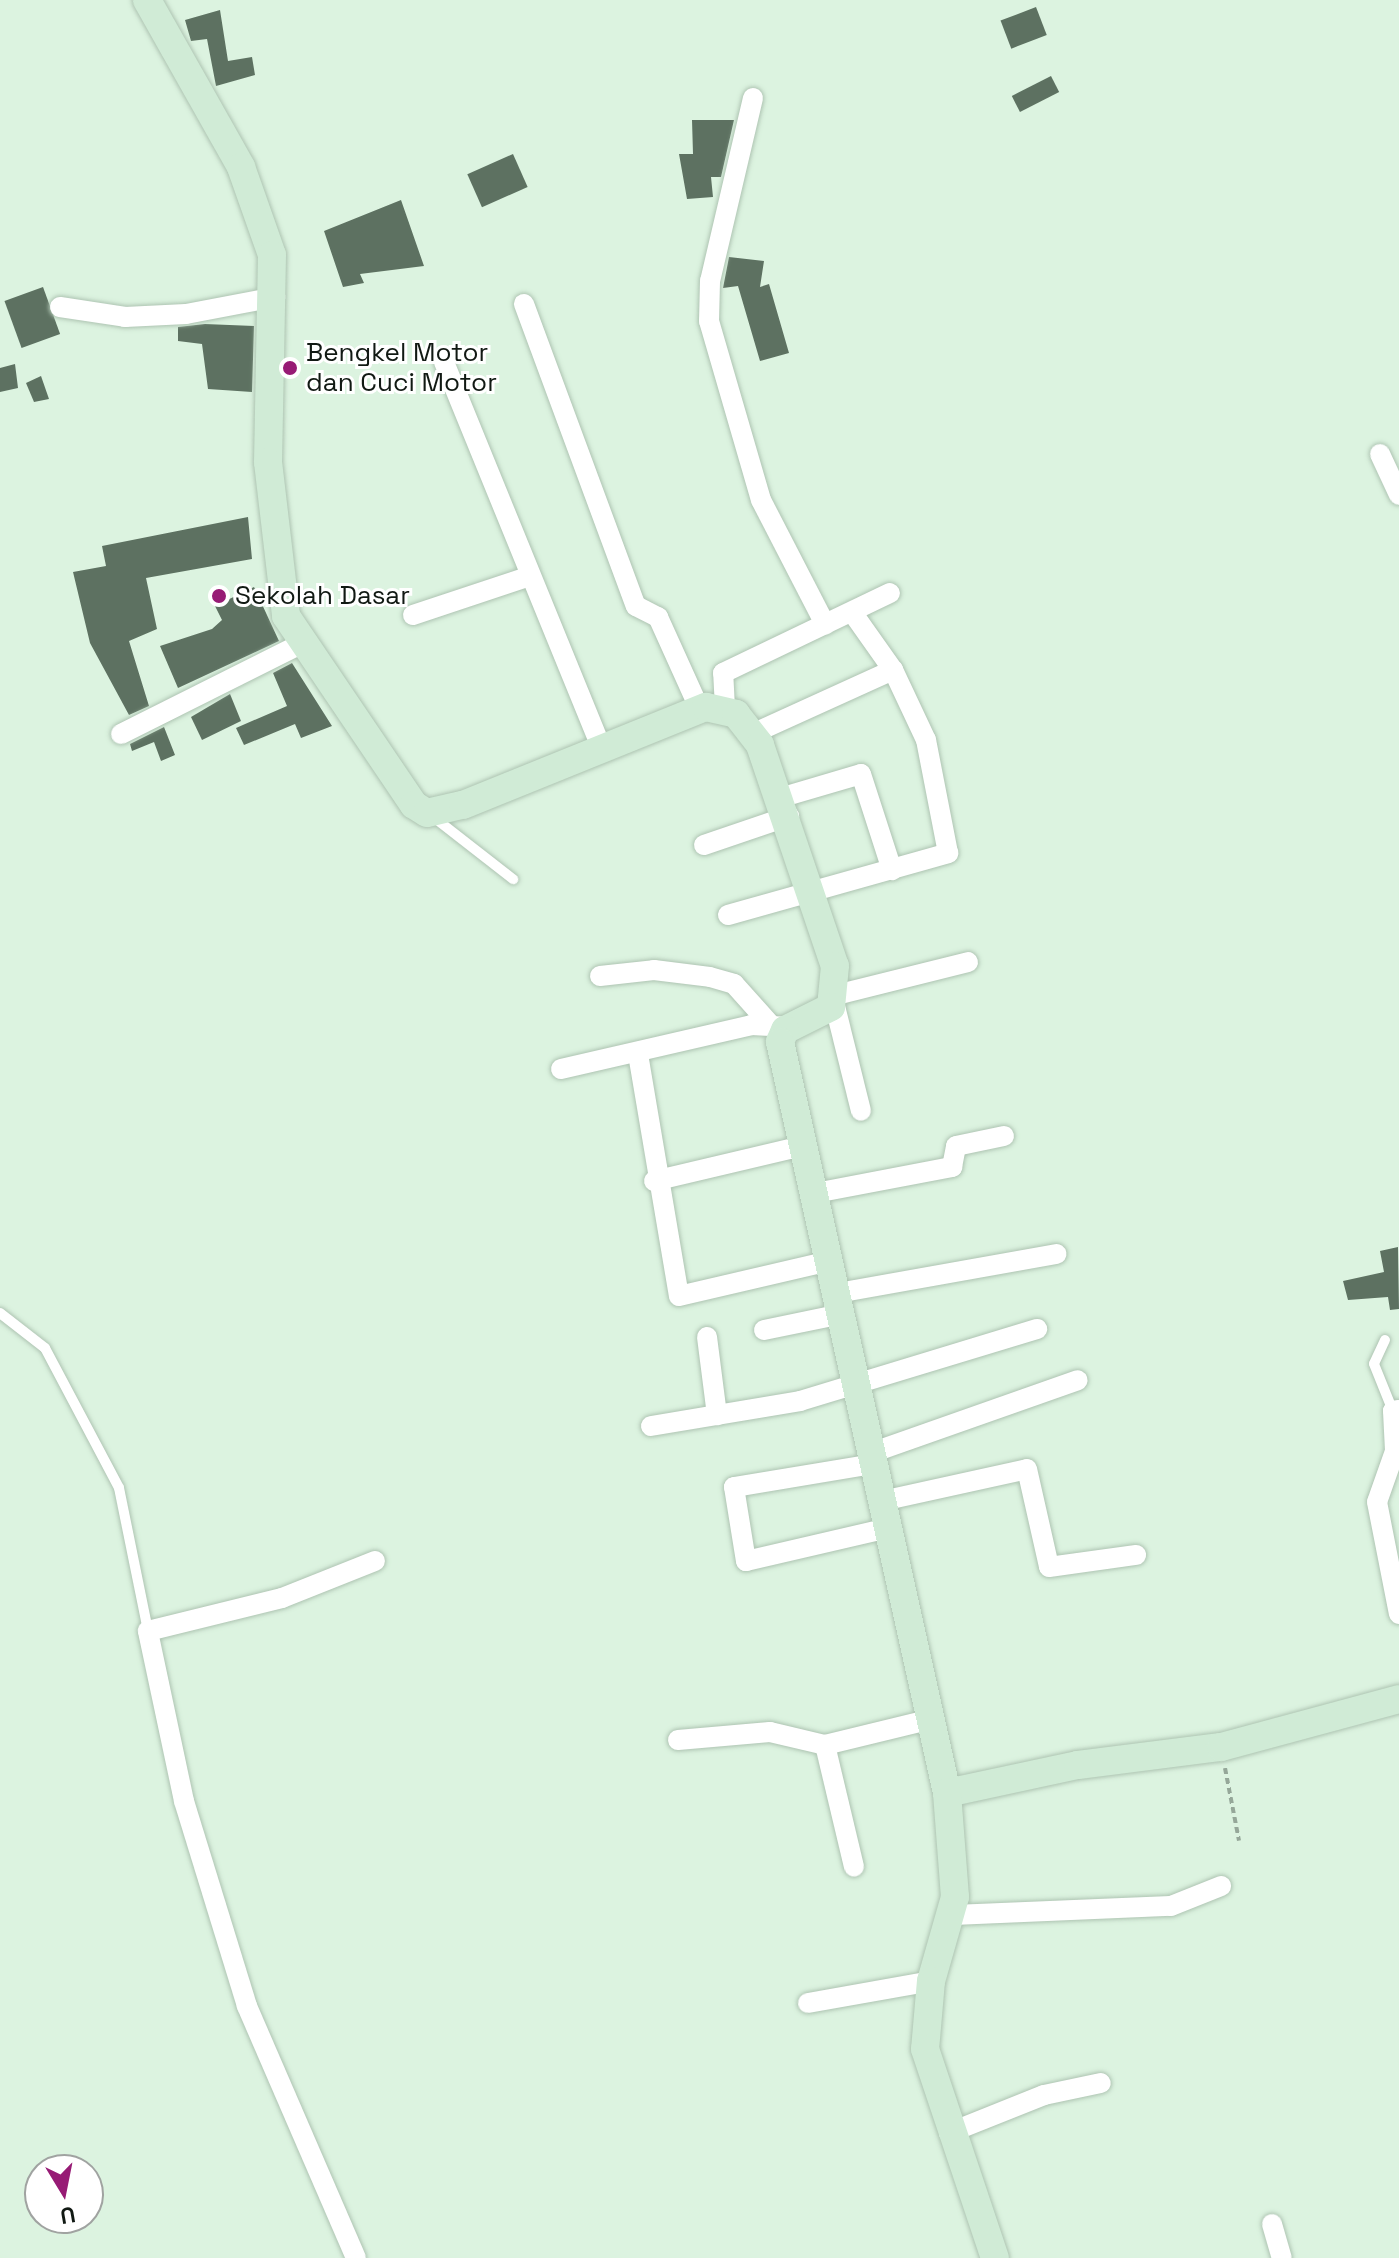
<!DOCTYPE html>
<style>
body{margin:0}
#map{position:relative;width:1399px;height:2258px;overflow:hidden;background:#dcf3e0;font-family:"Space Grotesk",sans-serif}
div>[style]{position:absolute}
.building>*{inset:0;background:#5d7161;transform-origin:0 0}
.path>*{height:4px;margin-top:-2px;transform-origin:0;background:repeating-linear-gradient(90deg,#95a799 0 6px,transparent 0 10px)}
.roads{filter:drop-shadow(0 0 2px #aec4b2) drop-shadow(0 0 2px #aec4b2)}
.lane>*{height:10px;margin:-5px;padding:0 5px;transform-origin:5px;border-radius:5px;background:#fff}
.street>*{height:20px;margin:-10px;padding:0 10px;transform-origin:10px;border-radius:10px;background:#fff}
.secondary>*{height:28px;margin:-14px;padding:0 14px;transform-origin:14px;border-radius:14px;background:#d0ebd6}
.dots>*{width:22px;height:22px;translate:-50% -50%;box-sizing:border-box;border:4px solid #fff;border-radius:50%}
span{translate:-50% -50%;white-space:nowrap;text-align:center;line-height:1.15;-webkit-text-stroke:6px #fff;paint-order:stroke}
.poi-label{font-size:26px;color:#111913}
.left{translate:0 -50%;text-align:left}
.north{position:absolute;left:24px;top:2154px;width:80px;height:80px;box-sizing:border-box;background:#fff;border:2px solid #a0a3a1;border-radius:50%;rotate:170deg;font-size:22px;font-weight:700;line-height:32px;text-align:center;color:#111913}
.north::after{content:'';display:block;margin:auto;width:28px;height:36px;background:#971b75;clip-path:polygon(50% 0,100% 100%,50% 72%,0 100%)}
</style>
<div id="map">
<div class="building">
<div style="left:1036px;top:7px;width:30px;height:38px;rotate:69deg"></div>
<div style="clip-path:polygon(220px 10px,228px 61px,252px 57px,255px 75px,216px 86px,207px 39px,191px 41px,185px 20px)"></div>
<div style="left:1051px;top:76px;width:18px;height:44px;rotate:63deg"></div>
<div style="clip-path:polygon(692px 120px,734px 120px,721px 177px,711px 177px,713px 197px,687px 199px,679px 154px,693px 154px)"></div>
<div style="left:513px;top:154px;width:36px;height:50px;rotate:66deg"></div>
<div style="clip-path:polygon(401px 200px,424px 266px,360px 274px,364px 283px,343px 287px,324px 231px)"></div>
<div style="clip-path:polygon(729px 257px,764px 261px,760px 287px,769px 284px,789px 353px,760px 361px,738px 286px,723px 288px)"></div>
<div style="left:43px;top:287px;width:50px;height:41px;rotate:70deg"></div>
<div style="clip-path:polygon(205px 324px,254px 326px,252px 392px,208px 389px,202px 344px,178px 341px,178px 327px)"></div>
<div style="clip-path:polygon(15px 364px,18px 388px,0 392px,0 368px)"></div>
<div style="clip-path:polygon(41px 376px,49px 399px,34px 402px,26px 383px)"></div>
<div style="clip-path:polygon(248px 517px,252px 559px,146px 578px,157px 629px,129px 641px,149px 706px,129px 715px,90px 643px,73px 572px,106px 566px,102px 546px)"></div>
<div style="clip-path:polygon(254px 587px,279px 641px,178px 688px,160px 646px,212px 629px,222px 620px,215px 606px)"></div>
<div style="clip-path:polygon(292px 663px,332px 726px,301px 738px,295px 724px,244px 745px,236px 728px,287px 706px,273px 673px)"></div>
<div style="clip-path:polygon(230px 694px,241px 721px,202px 740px,191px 717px)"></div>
<div style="clip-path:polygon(164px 727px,175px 755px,161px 761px,154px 742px,132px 751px,130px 744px)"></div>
<div style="clip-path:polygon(1398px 1247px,1399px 1309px,1390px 1310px,1388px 1297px,1348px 1300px,1343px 1281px,1384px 1272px,1380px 1251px)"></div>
</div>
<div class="path">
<div style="left:1225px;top:1768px;width:74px;rotate:79.1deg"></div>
</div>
<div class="roads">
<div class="lane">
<div style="left:432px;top:816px;width:103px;rotate:37.9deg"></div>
<div style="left:0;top:1313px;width:57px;rotate:37.9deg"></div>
<div style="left:45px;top:1348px;width:158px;rotate:62.1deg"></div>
<div style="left:119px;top:1488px;width:146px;rotate:78.5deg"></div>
<div style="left:1385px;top:1340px;width:26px;rotate:115deg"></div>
<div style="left:1374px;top:1364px;width:51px;rotate:68deg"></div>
</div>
<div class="street">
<div style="left:753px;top:98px;width:188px;rotate:103.2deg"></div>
<div style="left:710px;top:281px;width:40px;rotate:91.4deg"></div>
<div style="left:709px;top:321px;width:186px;rotate:73.8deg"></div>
<div style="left:761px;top:500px;width:140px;rotate:62.7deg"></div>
<div style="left:524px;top:304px;width:322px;rotate:69.7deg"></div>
<div style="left:636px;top:606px;width:25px;rotate:27deg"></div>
<div style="left:658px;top:617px;width:100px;rotate:65.7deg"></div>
<div style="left:60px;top:307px;width:66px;rotate:8.7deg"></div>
<div style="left:125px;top:317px;width:61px;rotate:-2.8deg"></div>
<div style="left:186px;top:314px;width:91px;rotate:-10.8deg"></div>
<div style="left:444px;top:362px;width:416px;rotate:67.8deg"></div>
<div style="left:1380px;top:454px;width:45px;rotate:65.1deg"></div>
<div style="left:413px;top:615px;width:120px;rotate:-18.4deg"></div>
<div style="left:725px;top:708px;width:35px;rotate:-93deg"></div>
<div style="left:723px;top:673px;width:185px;rotate:-25.6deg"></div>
<div style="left:121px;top:734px;width:201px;rotate:-26.6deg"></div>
<div style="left:752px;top:734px;width:155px;rotate:-24.4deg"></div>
<div style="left:783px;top:797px;width:81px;rotate:-16.4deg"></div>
<div style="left:861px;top:774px;width:101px;rotate:72.1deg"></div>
<div style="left:704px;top:845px;width:90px;rotate:-18.8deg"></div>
<div style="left:728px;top:915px;width:229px;rotate:-15.7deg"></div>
<div style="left:948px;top:853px;width:115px;rotate:-101deg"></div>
<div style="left:926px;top:740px;width:77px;rotate:-115.2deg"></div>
<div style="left:893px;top:670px;width:71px;rotate:-125.3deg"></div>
<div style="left:600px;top:976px;width:54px;rotate:-6.3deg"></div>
<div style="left:654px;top:970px;width:56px;rotate:7.1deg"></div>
<div style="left:710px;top:977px;width:25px;rotate:16deg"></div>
<div style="left:734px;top:984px;width:52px;rotate:48.1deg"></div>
<div style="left:836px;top:995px;width:136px;rotate:-14deg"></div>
<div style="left:834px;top:1002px;width:112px;rotate:76.1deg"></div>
<div style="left:638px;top:1054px;width:245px;rotate:80.4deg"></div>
<div style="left:679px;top:1296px;width:150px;rotate:-13.1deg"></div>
<div style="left:561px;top:1069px;width:195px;rotate:-13deg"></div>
<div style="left:751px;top:1025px;width:39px;rotate:3deg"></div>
<div style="left:654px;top:1181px;width:148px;rotate:-13.3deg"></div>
<div style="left:810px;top:1194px;width:145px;rotate:-10.8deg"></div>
<div style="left:952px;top:1167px;width:21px;rotate:-79deg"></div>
<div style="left:956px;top:1146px;width:49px;rotate:-11.8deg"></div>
<div style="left:832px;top:1294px;width:228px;rotate:-10.1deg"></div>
<div style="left:764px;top:1330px;width:75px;rotate:-11.6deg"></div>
<div style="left:707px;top:1337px;width:79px;rotate:82.7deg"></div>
<div style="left:1399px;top:1410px;width:6px;rotate:171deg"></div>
<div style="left:1393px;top:1411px;width:40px;rotate:87.1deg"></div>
<div style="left:1395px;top:1451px;width:54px;rotate:109.4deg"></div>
<div style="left:1377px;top:1502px;width:114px;rotate:78.9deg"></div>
<div style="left:651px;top:1426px;width:151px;rotate:-9.5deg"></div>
<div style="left:800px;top:1401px;width:248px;rotate:-16.9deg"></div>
<div style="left:871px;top:1453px;width:219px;rotate:-19.4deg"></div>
<div style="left:873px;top:1464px;width:141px;rotate:170.6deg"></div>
<div style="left:734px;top:1487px;width:75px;rotate:80.8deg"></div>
<div style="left:746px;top:1561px;width:146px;rotate:-13.1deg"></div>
<div style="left:882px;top:1501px;width:148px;rotate:-12.4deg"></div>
<div style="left:1027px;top:1469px;width:100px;rotate:77.3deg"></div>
<div style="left:1049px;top:1567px;width:88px;rotate:-7.9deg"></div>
<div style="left:678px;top:1740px;width:92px;rotate:-5deg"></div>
<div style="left:770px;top:1732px;width:57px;rotate:13.3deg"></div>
<div style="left:825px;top:1745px;width:110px;rotate:-13.7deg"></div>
<div style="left:825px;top:1745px;width:125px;rotate:76.6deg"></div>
<div style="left:953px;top:1915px;width:218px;rotate:-2.4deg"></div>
<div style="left:1171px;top:1906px;width:54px;rotate:-21.8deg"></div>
<div style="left:808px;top:2003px;width:125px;rotate:-10.1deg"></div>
<div style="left:949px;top:2133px;width:102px;rotate:-21.8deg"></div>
<div style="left:1044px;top:2095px;width:58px;rotate:-11.9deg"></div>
<div style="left:1272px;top:2224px;width:35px;rotate:74deg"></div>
<div style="left:356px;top:2258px;width:275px;rotate:-113.4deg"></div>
<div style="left:247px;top:2006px;width:214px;rotate:-107.1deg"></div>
<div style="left:184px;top:1801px;width:174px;rotate:-102deg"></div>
<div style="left:148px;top:1631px;width:138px;rotate:-13.8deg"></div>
<div style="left:282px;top:1598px;width:100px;rotate:-21.7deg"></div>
</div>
<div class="secondary">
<div style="left:147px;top:0;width:192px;rotate:60.6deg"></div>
<div style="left:241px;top:167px;width:93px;rotate:70.6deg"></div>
<div style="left:272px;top:255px;width:207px;rotate:91.1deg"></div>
<div style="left:268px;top:462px;width:155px;rotate:83.3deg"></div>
<div style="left:286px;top:616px;width:228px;rotate:55.9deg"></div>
<div style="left:414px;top:805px;width:15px;rotate:32deg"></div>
<div style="left:427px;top:813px;width:37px;rotate:-13deg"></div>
<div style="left:463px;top:805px;width:262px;rotate:-22deg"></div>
<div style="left:706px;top:707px;width:31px;rotate:13deg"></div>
<div style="left:736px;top:714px;width:39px;rotate:52deg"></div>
<div style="left:760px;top:745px;width:233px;rotate:71.3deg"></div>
<div style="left:835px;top:966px;width:41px;rotate:95.6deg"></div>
<div style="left:831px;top:1007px;width:51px;rotate:153.4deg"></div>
<div style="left:785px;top:1030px;width:13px;rotate:113deg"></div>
<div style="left:780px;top:1042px;width:769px;rotate:77.46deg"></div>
<div style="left:947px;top:1793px;width:134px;rotate:-12.1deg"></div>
<div style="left:1078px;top:1765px;width:144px;rotate:-7.2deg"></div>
<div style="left:1221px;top:1747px;width:184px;rotate:-15.1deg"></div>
<div style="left:947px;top:1793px;width:104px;rotate:85.6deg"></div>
<div style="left:955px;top:1897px;width:87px;rotate:105.9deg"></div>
<div style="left:931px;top:1981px;width:68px;rotate:95deg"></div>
<div style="left:925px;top:2049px;width:220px;rotate:71.5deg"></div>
</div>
</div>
<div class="dots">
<div style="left:290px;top:368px;background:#971b75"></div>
<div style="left:219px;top:596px;background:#971b75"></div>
</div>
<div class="poi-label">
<span class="left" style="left:306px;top:368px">Bengkel Motor<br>dan Cuci Motor</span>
<span class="left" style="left:235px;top:596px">Sekolah Dasar</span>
</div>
<div class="north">U</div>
</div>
